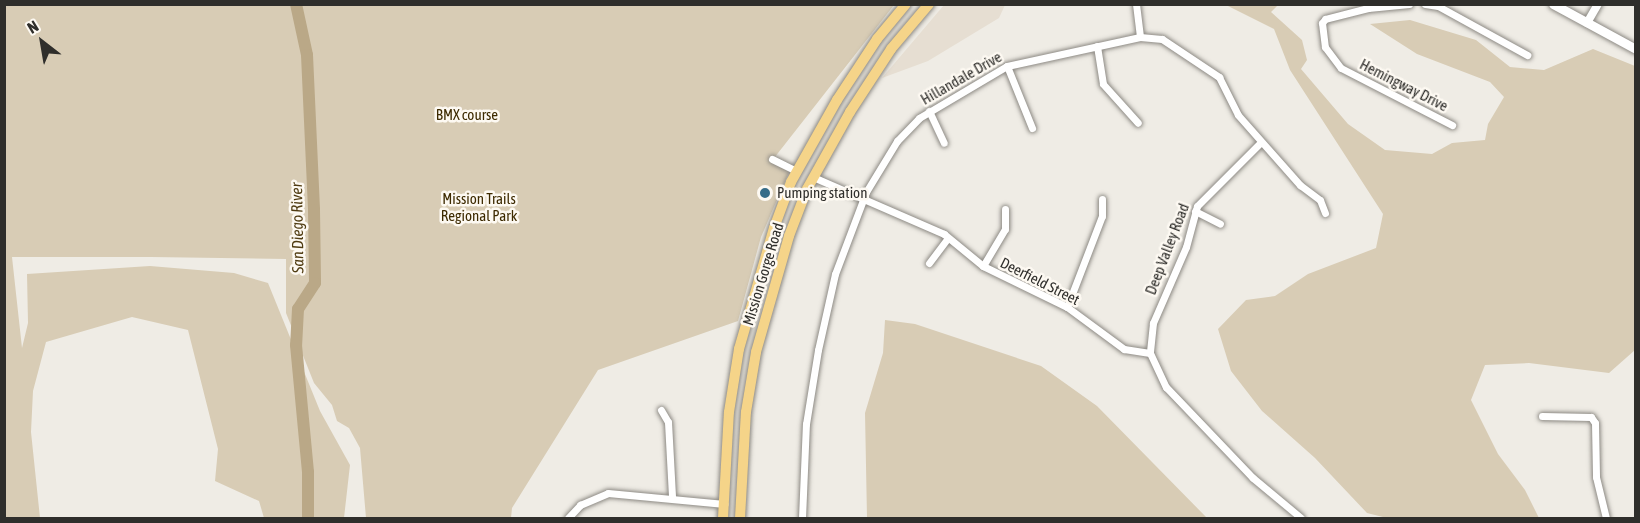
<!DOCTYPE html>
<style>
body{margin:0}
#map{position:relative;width:1640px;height:523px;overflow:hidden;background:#efece5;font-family:"Asap Condensed",sans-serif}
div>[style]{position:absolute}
.built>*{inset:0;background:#e6ded2}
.green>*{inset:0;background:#d8ccb5}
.river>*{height:12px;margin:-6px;padding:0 6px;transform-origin:6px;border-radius:6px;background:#baa887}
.roads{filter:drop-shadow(0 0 2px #8d8a84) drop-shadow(0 0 2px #8d8a84)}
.minor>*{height:7px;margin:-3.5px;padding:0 3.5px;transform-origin:3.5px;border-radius:3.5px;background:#fff}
.tertiary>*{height:8px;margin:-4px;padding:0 4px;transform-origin:4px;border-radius:4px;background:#fff}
.secondary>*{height:9px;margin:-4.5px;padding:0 4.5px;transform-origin:4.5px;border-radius:4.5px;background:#fff}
.primary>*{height:10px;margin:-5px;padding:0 5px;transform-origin:5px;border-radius:5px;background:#f5d489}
.dots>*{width:16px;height:16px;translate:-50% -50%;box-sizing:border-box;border:3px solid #fdf9f2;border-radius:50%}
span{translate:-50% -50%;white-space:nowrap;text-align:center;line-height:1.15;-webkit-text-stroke:5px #fdf9f2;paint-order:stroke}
.street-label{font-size:15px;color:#2f2e2b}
.park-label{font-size:15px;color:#3d2a00}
.poi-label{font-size:15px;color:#2f2e2b}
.left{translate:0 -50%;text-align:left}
.water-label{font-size:16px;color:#503c12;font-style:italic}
.frame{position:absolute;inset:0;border:6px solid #2f2e2b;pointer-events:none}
.north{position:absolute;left:12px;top:12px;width:60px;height:60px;-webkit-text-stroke:4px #fdf9f2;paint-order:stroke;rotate:329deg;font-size:16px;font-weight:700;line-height:24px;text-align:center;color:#2f2e2b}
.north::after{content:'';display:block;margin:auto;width:21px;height:27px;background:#2f2e2b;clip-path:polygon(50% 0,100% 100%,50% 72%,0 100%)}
</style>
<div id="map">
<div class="built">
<div style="clip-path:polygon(944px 5px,1005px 5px,999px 18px,928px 61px,882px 78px)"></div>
</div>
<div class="green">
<div style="clip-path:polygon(4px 5px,894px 5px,771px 162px,789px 172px,761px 237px,738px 321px,598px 370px,512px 508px,511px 518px,366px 518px,360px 448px,349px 428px,337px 421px,332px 405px,314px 383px,286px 313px,286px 259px,151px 257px,12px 257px,22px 348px,28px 323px,27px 274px,150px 266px,234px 273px,268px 283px,320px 411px,350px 465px,344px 518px,264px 518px,259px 501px,215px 481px,218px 449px,188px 330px,132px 317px,46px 342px,33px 391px,31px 432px,40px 518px,5px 518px)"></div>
<div style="clip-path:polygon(1226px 5px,1278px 5px,1271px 12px,1302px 40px,1307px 60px,1301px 69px,1348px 124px,1385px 150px,1432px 154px,1452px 143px,1485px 140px,1488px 124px,1504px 97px,1490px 82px,1417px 54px,1370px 24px,1410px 20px,1476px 40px,1510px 67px,1544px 70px,1593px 49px,1635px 66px,1635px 350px,1609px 373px,1529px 363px,1485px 365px,1471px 400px,1498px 454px,1525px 490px,1539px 518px,1387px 518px,1367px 513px,1315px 458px,1262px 411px,1231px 371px,1218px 329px,1246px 300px,1275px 296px,1308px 274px,1376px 248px,1383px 214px,1290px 70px,1274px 29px)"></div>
<div style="clip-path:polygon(885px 320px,915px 324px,1041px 366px,1097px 406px,1207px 518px,867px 518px,865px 413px,883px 353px)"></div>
</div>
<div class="river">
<div style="left:296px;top:4px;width:52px;rotate:77.8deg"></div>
<div style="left:307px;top:55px;width:155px;rotate:87.4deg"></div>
<div style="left:314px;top:210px;width:73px;rotate:89.2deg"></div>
<div style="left:315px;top:283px;width:31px;rotate:123deg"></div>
<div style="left:298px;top:309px;width:36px;rotate:93deg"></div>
<div style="left:296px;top:345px;width:128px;rotate:84.6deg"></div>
<div style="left:308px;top:472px;width:46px;rotate:90deg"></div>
</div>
<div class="roads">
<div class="minor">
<div style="left:1136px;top:4px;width:33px;rotate:83deg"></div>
<div style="left:1409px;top:4px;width:41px;rotate:174.4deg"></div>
<div style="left:1368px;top:8px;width:44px;rotate:165.7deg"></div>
<div style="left:1325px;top:19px;width:5px;rotate:127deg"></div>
<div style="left:1322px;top:23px;width:24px;rotate:83deg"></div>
<div style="left:1325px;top:47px;width:26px;rotate:53deg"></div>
<div style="left:1341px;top:68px;width:125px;rotate:27.2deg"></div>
<div style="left:1425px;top:4px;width:13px;rotate:9deg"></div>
<div style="left:1438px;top:6px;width:102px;rotate:28.8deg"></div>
<div style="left:1097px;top:46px;width:38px;rotate:81deg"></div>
<div style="left:1103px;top:84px;width:52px;rotate:48.1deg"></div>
<div style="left:1007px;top:66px;width:67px;rotate:68deg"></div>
<div style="left:929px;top:111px;width:35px;rotate:65deg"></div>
<div style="left:1260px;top:143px;width:89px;rotate:135deg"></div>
<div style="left:1197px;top:206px;width:42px;rotate:105deg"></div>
<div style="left:1186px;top:247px;width:83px;rotate:113.5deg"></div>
<div style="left:1153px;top:323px;width:30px;rotate:96deg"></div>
<div style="left:1150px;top:353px;width:38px;rotate:65deg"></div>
<div style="left:1166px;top:387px;width:126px;rotate:46.3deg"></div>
<div style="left:1253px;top:478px;width:62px;rotate:39.8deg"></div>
<div style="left:772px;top:159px;width:28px;rotate:26deg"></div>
<div style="left:813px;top:177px;width:143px;rotate:23.5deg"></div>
<div style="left:944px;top:234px;width:50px;rotate:39.4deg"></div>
<div style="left:983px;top:266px;width:93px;rotate:26deg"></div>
<div style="left:1067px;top:307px;width:71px;rotate:36.4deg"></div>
<div style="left:1124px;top:349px;width:26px;rotate:9deg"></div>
<div style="left:1195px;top:211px;width:28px;rotate:27deg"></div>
<div style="left:929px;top:263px;width:31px;rotate:-53deg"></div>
<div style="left:983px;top:266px;width:43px;rotate:-59.3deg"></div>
<div style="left:1005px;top:229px;width:20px;rotate:-90deg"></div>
<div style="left:1067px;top:307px;width:97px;rotate:-69deg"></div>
<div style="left:1102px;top:216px;width:17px;rotate:-90deg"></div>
<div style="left:661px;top:410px;width:14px;rotate:60deg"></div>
<div style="left:668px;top:422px;width:75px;rotate:86.9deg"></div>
<div style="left:1542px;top:416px;width:49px;rotate:1.2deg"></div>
<div style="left:1591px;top:417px;width:7px;rotate:56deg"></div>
<div style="left:1595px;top:423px;width:54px;rotate:88.9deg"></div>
<div style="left:1596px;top:477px;width:42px;rotate:76.3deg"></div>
<div style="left:568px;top:518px;width:18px;rotate:-47deg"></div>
<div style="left:580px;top:505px;width:30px;rotate:-23deg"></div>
<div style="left:608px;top:493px;width:117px;rotate:5.4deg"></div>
<div style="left:802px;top:518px;width:94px;rotate:-87.6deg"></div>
<div style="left:806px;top:424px;width:75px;rotate:-80.8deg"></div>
<div style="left:818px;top:350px;width:78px;rotate:-77.4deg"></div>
<div style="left:835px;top:274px;width:88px;rotate:-69.3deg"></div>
<div style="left:866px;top:192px;width:60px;rotate:-58.7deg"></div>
<div style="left:897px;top:141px;width:32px;rotate:-46deg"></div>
<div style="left:919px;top:118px;width:102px;rotate:-30.6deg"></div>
<div style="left:1007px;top:66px;width:136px;rotate:-12.3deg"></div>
<div style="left:1140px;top:37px;width:22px;rotate:5deg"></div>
<div style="left:1162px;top:39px;width:69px;rotate:33.7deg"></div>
<div style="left:1219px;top:77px;width:42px;rotate:63.4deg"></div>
<div style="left:1238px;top:115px;width:94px;rotate:48.5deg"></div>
<div style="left:1300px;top:185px;width:25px;rotate:37deg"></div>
<div style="left:1320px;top:200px;width:14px;rotate:69deg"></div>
</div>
<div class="tertiary">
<div style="left:1587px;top:23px;width:22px;rotate:-60deg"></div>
</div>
<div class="secondary">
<div style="left:1553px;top:4px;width:94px;rotate:28.5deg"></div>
</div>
<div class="primary">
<div style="left:723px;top:518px;width:106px;rotate:-86.8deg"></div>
<div style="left:729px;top:412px;width:64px;rotate:-81deg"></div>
<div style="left:739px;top:349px;width:126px;rotate:-73.9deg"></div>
<div style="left:774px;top:228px;width:49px;rotate:-69.7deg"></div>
<div style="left:791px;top:182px;width:94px;rotate:-60.7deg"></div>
<div style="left:837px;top:100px;width:73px;rotate:-56.7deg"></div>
<div style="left:877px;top:39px;width:45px;rotate:-50.4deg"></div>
<div style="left:740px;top:518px;width:106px;rotate:-86.8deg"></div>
<div style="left:746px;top:412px;width:61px;rotate:-80.5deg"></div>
<div style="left:756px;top:352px;width:121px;rotate:-74.1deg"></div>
<div style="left:789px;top:236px;width:50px;rotate:-69deg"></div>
<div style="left:807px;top:189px;width:88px;rotate:-60.8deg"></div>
<div style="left:850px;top:112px;width:75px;rotate:-56.9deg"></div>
<div style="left:891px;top:49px;width:59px;rotate:-49.8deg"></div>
</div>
</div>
<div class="dots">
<div style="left:765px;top:193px;background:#366c87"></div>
</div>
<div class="street-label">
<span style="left:961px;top:78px;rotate:-30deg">Hillandale Drive</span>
<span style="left:1404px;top:85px;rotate:27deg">Hemingway Drive</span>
<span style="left:1167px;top:249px;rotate:-69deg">Deep Valley Road</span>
<span style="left:763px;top:274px;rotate:-73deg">Mission Gorge Road</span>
<span style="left:1040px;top:281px;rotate:27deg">Deerfield Street</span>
</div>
<div class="park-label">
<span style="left:467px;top:115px">BMX course</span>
<span style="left:479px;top:207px">Mission Trails<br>Regional Park</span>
</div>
<div class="poi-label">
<span class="left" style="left:777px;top:193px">Pumping station</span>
</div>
<div class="water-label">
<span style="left:297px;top:228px;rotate:-91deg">San Diego River</span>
</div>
<div class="frame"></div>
<div class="north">N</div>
</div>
